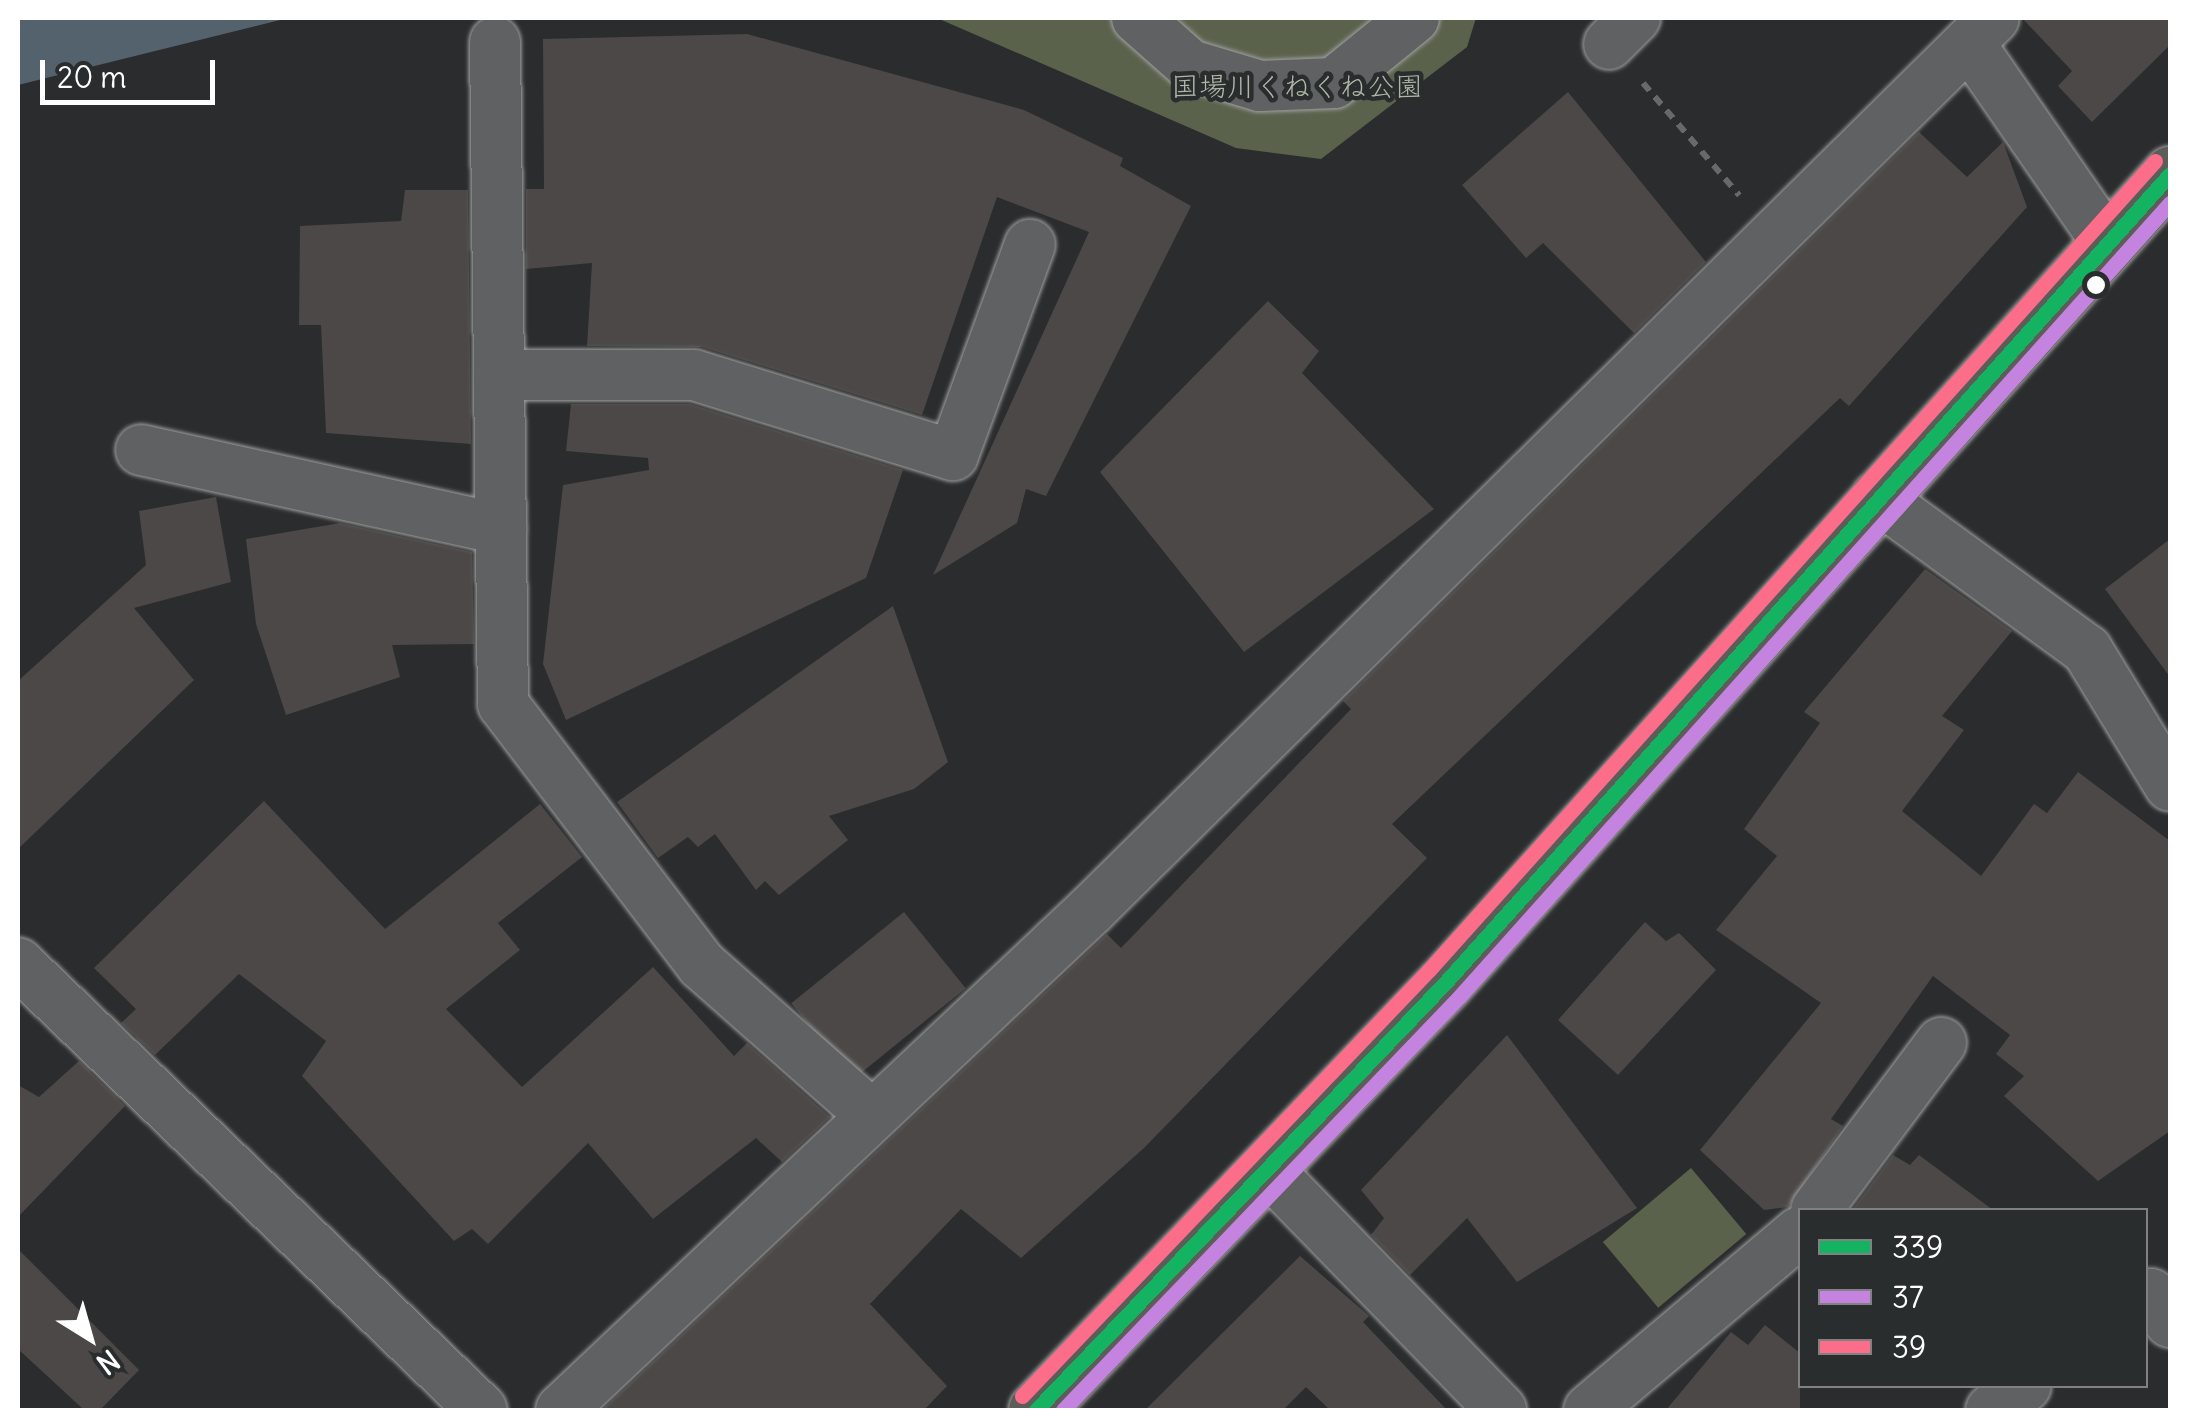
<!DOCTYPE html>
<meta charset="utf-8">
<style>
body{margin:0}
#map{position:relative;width:2188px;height:1428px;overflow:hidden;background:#2b2c2d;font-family:Delius,"Klee One",sans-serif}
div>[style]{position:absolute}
.green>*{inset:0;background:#5b624c;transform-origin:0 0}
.water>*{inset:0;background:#54626e}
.building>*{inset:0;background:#4b4847;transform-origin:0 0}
.path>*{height:6px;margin-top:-3px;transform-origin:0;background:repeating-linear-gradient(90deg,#686969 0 10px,transparent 0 18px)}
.roads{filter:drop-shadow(0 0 2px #a0a0a0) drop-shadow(0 0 2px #a0a0a0)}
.street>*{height:50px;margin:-25px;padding:0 25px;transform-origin:25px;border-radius:25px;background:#606162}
.highway>*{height:55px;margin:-27.5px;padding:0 27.5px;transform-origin:27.5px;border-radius:27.5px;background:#5c5d59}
.bus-1>*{height:15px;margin:-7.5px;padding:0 7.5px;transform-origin:7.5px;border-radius:7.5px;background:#13b361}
.bus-2>*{height:15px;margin:-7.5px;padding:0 7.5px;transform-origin:7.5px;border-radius:7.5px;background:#c483df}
.bus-3>*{height:15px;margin:-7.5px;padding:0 7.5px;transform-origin:7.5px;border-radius:7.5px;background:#fb6d88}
.dots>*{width:28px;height:28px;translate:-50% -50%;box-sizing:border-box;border:5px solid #2a2d2e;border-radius:50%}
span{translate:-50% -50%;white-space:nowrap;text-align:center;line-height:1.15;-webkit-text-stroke:9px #2a2d2e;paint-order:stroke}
.park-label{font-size:28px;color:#b1b5a8}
.frame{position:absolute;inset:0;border:20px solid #fff;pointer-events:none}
.legend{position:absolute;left:1798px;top:1208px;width:350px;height:180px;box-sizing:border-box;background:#2a2d2e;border:2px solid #7f8182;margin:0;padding:12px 18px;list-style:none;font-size:30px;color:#fff}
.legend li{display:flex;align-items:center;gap:20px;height:50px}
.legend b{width:50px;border:2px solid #7f8182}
.north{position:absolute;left:40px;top:1288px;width:100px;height:100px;-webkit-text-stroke:8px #2a2d2e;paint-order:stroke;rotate:143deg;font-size:28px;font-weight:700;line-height:40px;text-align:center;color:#fff}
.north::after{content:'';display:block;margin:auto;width:35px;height:45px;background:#fff;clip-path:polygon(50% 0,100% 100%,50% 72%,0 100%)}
.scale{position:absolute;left:40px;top:60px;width:175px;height:45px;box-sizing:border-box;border:5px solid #fff;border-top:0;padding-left:12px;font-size:30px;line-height:35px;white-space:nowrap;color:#fff;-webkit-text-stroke:8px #2a2d2e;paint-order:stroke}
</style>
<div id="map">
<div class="green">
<div style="clip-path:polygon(937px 18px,1476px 18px,1467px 47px,1321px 159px,1236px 148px)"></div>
<div style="left:1691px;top:1168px;width:86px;height:115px;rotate:50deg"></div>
</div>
<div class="water">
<div style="clip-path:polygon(18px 18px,288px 18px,18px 85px)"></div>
</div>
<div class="building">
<div style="clip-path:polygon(2022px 18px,2170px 18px,2170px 45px,2092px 122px,2058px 86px,2072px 71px)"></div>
<div style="clip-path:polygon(747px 34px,1024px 110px,1123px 158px,1120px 166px,1191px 206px,1046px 496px,1026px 489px,1017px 523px,933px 575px,1089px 232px,997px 197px,922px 415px,702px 347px,587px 346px,592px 263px,526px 269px,526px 189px,544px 189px,543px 39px)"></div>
<div style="clip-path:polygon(1568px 92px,1706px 262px,1634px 333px,1543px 243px,1526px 258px,1462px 185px)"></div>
<div style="clip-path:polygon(1919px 132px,1967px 177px,2003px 142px,2027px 207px,1849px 406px,1840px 398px,1392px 824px,1427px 858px,1144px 1148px,1021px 1258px,961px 1209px,870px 1304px,947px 1386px,924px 1410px,602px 1410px,1107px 934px,1121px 948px,1351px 709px,1343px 701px)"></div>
<div style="clip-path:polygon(405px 190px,468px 190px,471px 444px,326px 433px,321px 325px,299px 325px,300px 226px,401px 221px)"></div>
<div style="clip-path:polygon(1268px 301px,1319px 351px,1302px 373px,1434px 509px,1244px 652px,1100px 472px)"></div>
<div style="clip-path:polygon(571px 404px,690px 404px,903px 470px,866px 578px,566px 720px,543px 664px,563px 485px,649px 470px,648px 458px,566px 451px)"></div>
<div style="clip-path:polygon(216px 497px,231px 582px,134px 608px,194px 680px,18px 849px,18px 681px,146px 565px,139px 511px)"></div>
<div style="clip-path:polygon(340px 523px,472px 552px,474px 644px,392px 645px,400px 677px,286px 715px,256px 624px,246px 539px)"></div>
<div style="clip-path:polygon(2170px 539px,2170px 677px,2105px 589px)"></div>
<div style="clip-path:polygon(1925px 569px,2012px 631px,1942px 716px,1964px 730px,1902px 811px,1981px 876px,2034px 804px,2047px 813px,2078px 772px,2170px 841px,2170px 1131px,2098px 1181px,2004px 1096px,2024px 1076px,1996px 1054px,2010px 1035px,1933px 976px,1831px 1119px,1843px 1126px,1788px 1207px,1764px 1210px,1700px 1150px,1821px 1003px,1716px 930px,1777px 856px,1744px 829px,1820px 723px,1804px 712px)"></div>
<div style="clip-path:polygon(893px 606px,948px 762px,914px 789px,829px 816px,848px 840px,779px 895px,765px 881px,756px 890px,715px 834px,698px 847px,688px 837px,658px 858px,617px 802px)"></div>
<div style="clip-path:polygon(264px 801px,385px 929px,540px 804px,582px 857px,498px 923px,520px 950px,446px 1009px,522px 1087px,653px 967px,734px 1056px,747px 1043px,830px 1117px,782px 1162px,756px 1138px,653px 1219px,588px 1143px,488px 1244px,472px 1229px,454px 1241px,302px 1076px,326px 1041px,239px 974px,155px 1055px,121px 1023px,136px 1009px,94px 968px)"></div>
<div style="left:904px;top:912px;width:98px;height:145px;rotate:51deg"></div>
<div style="clip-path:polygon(1645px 922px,1666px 941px,1679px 933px,1716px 970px,1618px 1075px,1558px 1020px)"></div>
<div style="clip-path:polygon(1507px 1035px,1637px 1208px,1517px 1282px,1467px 1218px,1410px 1275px,1371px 1235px,1384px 1218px,1361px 1190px)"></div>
<div style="clip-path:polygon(79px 1061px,125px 1106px,18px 1217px,18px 1085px,39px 1097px)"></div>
<div style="clip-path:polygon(1893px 1155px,1910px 1165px,1919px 1155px,1993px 1210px,1852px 1210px)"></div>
<div style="clip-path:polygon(18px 1249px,139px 1370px,100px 1410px,84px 1410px,18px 1349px)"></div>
<div style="clip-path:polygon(1300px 1256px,1369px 1316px,1363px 1322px,1447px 1410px,1330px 1410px,1306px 1387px,1283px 1410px,1145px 1410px)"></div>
<div style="clip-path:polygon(1765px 1325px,1800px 1353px,1800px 1410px,1666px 1410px,1731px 1332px,1748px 1345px)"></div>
</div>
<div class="path">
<div style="left:1643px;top:83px;width:148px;rotate:49.4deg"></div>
</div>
<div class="roads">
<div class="street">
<div style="left:1137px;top:18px;width:71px;rotate:41.6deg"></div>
<div style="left:1190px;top:65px;width:73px;rotate:16.7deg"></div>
<div style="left:1260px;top:86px;width:74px;rotate:-2.3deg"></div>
<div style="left:1334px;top:83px;width:103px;rotate:-39.1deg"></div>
<div style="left:495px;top:42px;width:662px;rotate:89.31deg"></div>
<div style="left:503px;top:704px;width:328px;rotate:52.7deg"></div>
<div style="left:702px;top:965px;width:222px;rotate:41.5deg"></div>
<div style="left:1969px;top:43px;width:241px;rotate:55.3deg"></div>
<div style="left:1609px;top:44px;width:37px;rotate:-45deg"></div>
<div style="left:499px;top:375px;width:195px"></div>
<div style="left:694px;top:375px;width:271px;rotate:17.2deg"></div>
<div style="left:953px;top:455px;width:224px;rotate:-69.9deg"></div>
<div style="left:141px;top:450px;width:369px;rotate:12.4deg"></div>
<div style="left:1877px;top:497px;width:260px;rotate:36.1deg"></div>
<div style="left:2087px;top:650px;width:159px;rotate:58.6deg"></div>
<div style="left:18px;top:963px;width:644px;rotate:43.93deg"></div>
<div style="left:1267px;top:1169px;width:336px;rotate:45.8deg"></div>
<div style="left:1816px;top:1210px;width:209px;rotate:-53.2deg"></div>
<div style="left:2146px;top:1299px;width:7px;rotate:-45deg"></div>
<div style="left:2151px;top:1294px;width:34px;rotate:56deg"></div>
<div style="left:561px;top:1410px;width:729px;rotate:-43.33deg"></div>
<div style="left:1091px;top:910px;width:1269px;rotate:-44.65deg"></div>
<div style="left:1589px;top:1410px;width:276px;rotate:-40.2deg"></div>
<div style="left:1991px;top:1410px;width:42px;rotate:-34.4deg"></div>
</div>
<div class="highway">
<div style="left:1036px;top:1410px;width:590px;rotate:-46.24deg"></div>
<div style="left:1444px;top:984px;width:1088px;rotate:-48.13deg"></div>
</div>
</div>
<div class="bus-1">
<div style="left:1036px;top:1410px;width:590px;rotate:-46.24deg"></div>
<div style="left:1444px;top:984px;width:1088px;rotate:-48.13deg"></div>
</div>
<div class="bus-2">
<div style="left:1063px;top:1410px;width:572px;rotate:-46.2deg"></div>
<div style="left:1459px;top:997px;width:1066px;rotate:-48.16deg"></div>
</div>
<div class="bus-3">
<div style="left:1022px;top:1396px;width:589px;rotate:-46.31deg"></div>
<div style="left:1429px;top:970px;width:1087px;rotate:-48.1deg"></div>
</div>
<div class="dots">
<div style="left:2096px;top:285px;background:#fff"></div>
</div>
<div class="park-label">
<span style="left:1297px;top:86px">国場川くねくね公園</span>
</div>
<div class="frame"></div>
<ul class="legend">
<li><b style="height:12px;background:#13b361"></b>339</li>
<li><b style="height:12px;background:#c483df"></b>37</li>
<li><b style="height:12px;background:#fb6d88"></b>39</li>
</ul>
<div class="north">N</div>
<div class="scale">20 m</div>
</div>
